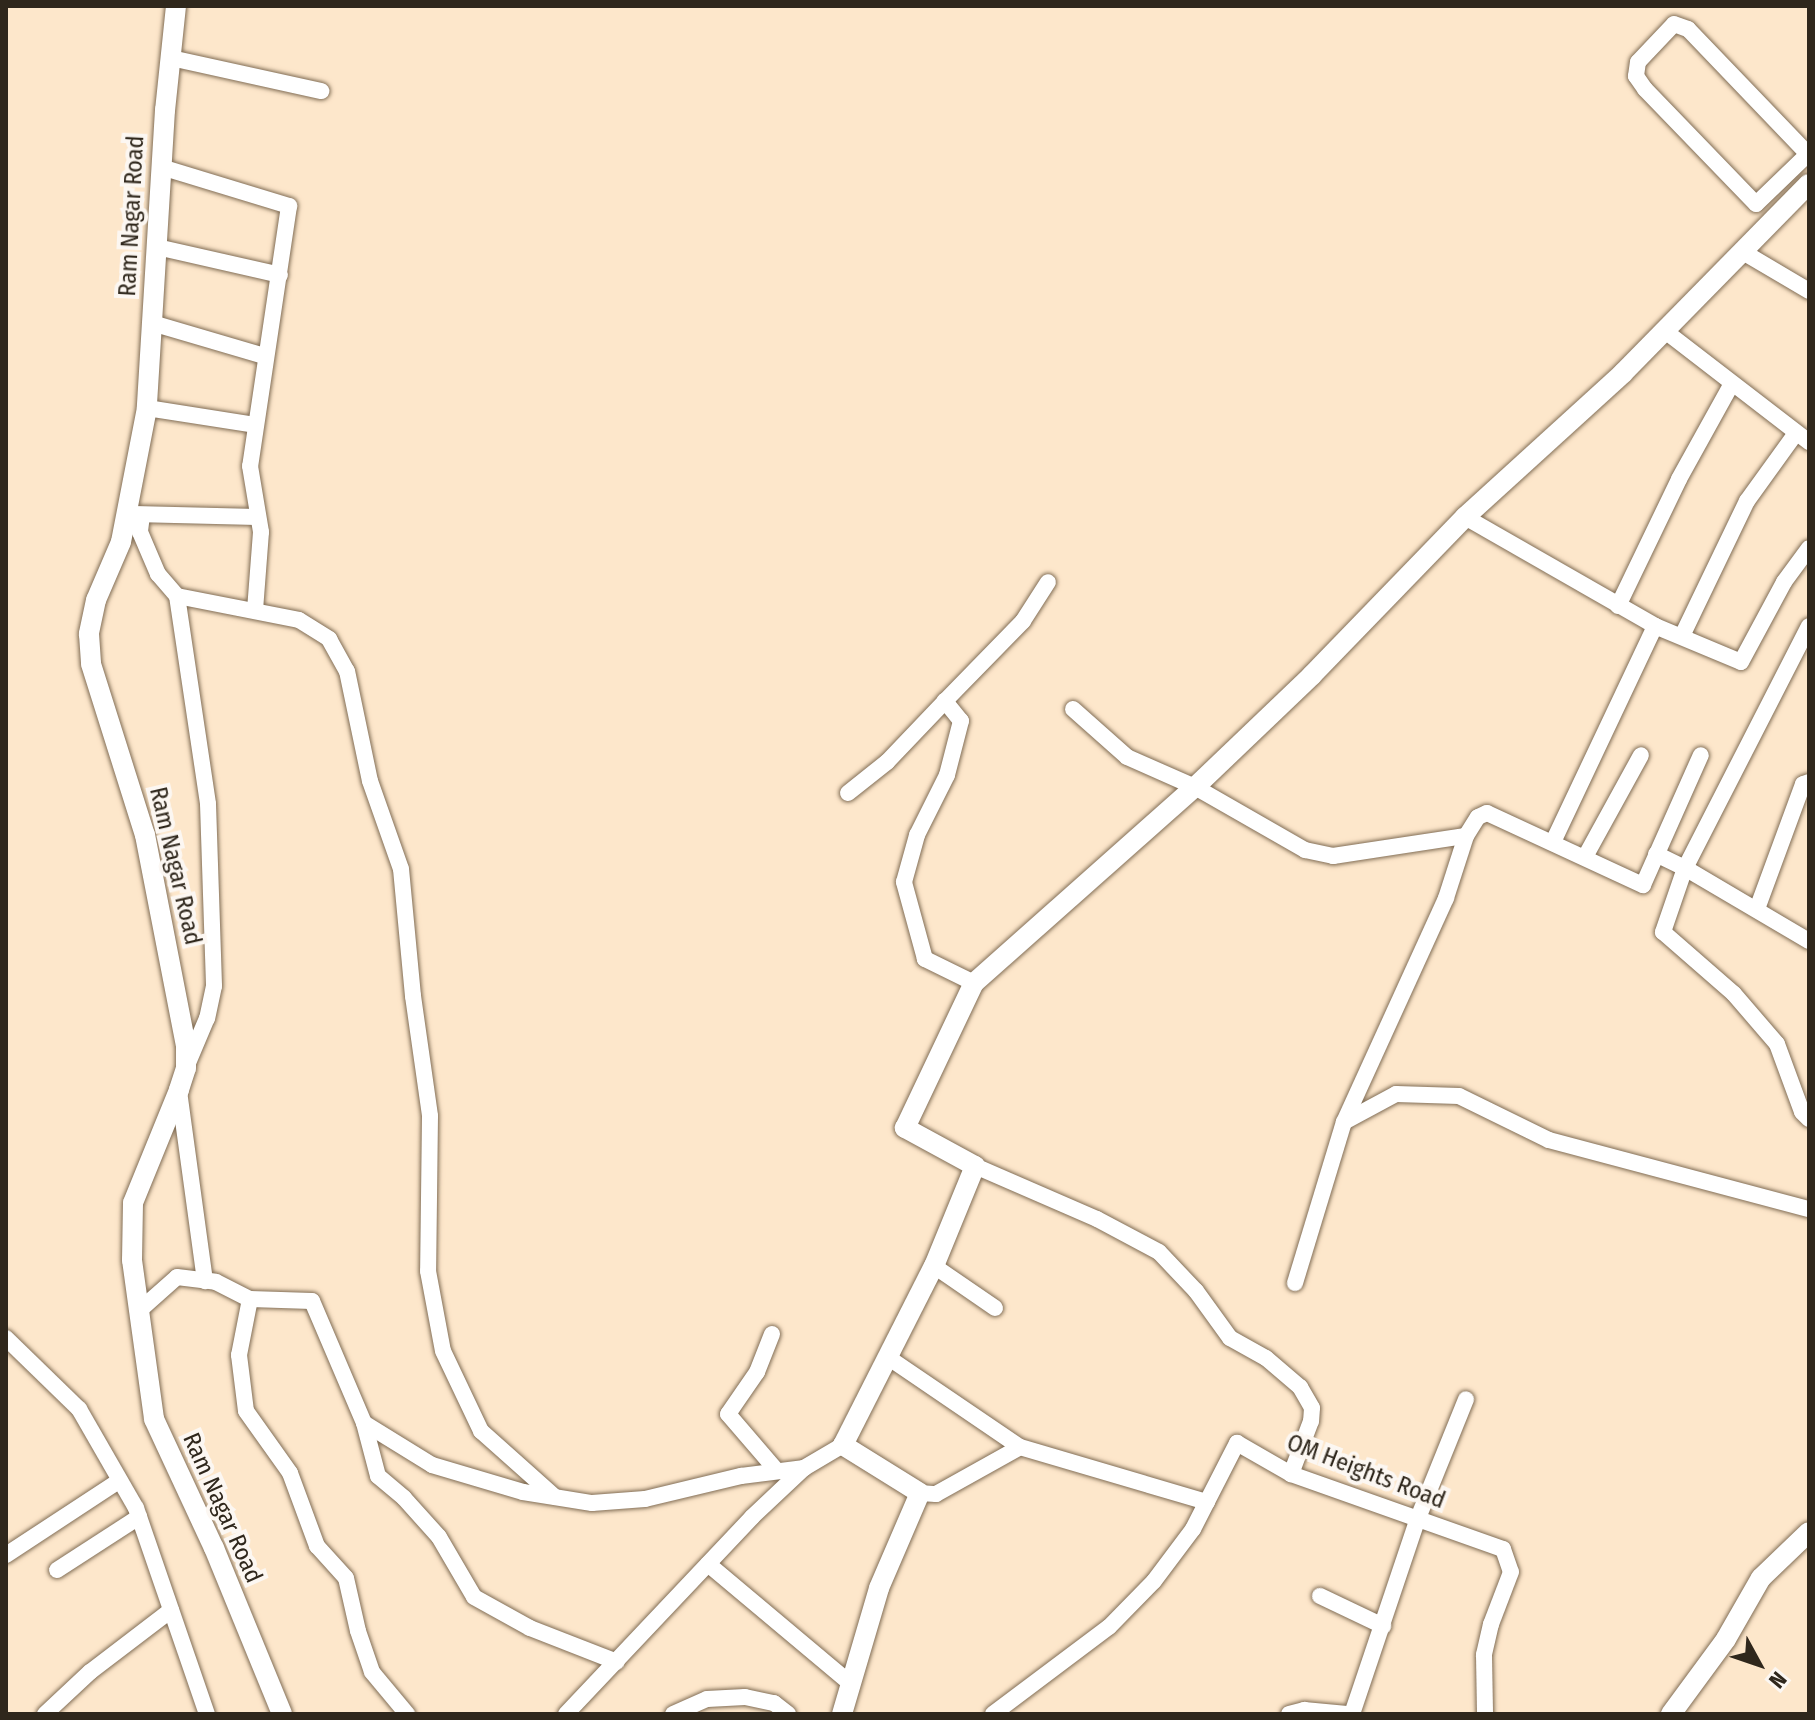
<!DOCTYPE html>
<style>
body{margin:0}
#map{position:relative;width:1815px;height:1720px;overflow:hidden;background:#fde7cb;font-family:"Fira Sans Condensed",sans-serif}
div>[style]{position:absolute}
.roads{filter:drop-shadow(0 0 2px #816d55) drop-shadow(0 0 2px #816d55)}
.minor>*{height:16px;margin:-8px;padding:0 8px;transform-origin:8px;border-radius:8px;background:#fff}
.tertiary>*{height:20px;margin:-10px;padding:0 10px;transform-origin:10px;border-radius:10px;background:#fff}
span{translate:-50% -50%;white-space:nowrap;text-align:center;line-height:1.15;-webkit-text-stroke:8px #fcf7f2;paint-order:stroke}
.street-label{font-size:24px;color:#2f271c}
.frame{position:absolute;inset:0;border:8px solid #2f271c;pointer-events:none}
.north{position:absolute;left:1719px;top:1624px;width:80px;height:80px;-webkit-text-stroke:6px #fcf7f2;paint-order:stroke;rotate:130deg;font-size:22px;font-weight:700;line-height:32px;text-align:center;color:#2f271c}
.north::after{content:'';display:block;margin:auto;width:28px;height:36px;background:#2f271c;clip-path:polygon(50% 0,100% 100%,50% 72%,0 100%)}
</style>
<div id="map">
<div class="roads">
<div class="minor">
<div style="left:171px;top:58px;width:154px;rotate:12.4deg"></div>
<div style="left:1808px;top:154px;width:72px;rotate:136.1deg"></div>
<div style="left:1756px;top:204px;width:160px;rotate:-134deg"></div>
<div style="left:1645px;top:89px;width:16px;rotate:-125deg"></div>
<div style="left:1636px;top:76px;width:14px;rotate:-82deg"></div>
<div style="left:1638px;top:62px;width:52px;rotate:-46.5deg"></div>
<div style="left:1674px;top:24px;width:15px;rotate:20deg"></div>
<div style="left:1688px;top:29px;width:173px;rotate:46.2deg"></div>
<div style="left:1808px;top:154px;width:1px;rotate:45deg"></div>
<div style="left:161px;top:167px;width:134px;rotate:16.9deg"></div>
<div style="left:289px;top:206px;width:263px;rotate:98.5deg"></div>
<div style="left:250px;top:466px;width:67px;rotate:80.5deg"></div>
<div style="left:261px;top:532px;width:78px;rotate:94.4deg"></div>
<div style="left:157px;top:247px;width:126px;rotate:12.8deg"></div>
<div style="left:1743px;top:252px;width:77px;rotate:30.6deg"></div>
<div style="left:152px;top:323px;width:117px;rotate:16.4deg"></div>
<div style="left:1665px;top:331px;width:182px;rotate:37.6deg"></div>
<div style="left:147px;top:408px;width:109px;rotate:8.9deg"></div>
<div style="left:134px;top:514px;width:123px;rotate:1.4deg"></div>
<div style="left:142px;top:515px;width:17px;rotate:97deg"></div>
<div style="left:140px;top:532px;width:46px;rotate:66.8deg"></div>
<div style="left:158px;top:574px;width:29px;rotate:49deg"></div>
<div style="left:177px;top:596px;width:124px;rotate:11.1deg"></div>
<div style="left:299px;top:620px;width:36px;rotate:32deg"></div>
<div style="left:329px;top:639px;width:37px;rotate:61deg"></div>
<div style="left:347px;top:671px;width:112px;rotate:78.2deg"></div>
<div style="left:370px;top:781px;width:93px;rotate:70.6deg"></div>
<div style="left:401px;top:869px;width:128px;rotate:84.6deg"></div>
<div style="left:413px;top:996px;width:121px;rotate:81.9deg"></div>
<div style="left:430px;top:1116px;width:155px;rotate:90.7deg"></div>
<div style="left:428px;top:1271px;width:81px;rotate:79.4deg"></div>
<div style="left:443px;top:1351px;width:89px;rotate:64.6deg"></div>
<div style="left:481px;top:1431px;width:99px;rotate:41.7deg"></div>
<div style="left:1465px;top:517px;width:219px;rotate:29.8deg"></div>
<div style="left:1655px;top:626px;width:93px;rotate:22.7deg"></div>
<div style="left:1741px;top:662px;width:91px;rotate:-61.7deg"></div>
<div style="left:1784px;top:582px;width:42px;rotate:-53.7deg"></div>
<div style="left:177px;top:596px;width:210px;rotate:81.5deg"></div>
<div style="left:208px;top:804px;width:182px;rotate:88.1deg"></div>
<div style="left:214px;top:986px;width:33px;rotate:102deg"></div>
<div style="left:207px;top:1018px;width:49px;rotate:112.9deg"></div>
<div style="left:1618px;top:606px;width:141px;rotate:-64.3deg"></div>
<div style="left:1679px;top:479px;width:107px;rotate:-61deg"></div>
<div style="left:1809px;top:626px;width:272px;rotate:117.1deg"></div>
<div style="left:1685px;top:868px;width:144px;rotate:30.5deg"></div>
<div style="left:1682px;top:636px;width:150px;rotate:-64.3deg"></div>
<div style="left:1747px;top:501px;width:84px;rotate:-54.2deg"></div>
<div style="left:1073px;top:709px;width:72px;rotate:41.6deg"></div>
<div style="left:1127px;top:757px;width:74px;rotate:23.8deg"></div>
<div style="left:1195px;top:787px;width:127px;rotate:29.8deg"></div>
<div style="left:1305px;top:850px;width:29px;rotate:12deg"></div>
<div style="left:1333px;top:856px;width:134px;rotate:-8.6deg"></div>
<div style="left:1466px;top:836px;width:22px;rotate:-58deg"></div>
<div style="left:1478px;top:817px;width:10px;rotate:-24deg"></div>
<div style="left:1487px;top:813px;width:172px;rotate:24.8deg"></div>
<div style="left:1643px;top:885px;width:142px;rotate:-66deg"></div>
<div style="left:848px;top:793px;width:50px;rotate:-38.5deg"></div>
<div style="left:887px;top:762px;width:84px;rotate:-46.4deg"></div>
<div style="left:1553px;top:842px;width:239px;rotate:-64.7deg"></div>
<div style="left:1656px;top:854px;width:32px;rotate:26deg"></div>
<div style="left:1685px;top:868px;width:68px;rotate:109deg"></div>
<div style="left:1663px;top:932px;width:94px;rotate:41.1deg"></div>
<div style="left:1734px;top:994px;width:66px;rotate:49.3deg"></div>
<div style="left:1777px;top:1044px;width:72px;rotate:69.8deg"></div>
<div style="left:1802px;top:1112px;width:10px;rotate:45deg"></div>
<div style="left:1585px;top:857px;width:116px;rotate:-61.2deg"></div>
<div style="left:1757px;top:909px;width:133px;rotate:-69.8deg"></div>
<div style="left:1803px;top:784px;width:6px;rotate:-18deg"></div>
<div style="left:974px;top:983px;width:55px;rotate:-153.9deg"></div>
<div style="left:925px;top:959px;width:80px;rotate:-105.3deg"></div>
<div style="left:904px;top:882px;width:49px;rotate:-74.5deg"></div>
<div style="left:917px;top:835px;width:67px;rotate:-63.4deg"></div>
<div style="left:947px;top:775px;width:56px;rotate:-75.5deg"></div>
<div style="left:961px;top:721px;width:26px;rotate:-129deg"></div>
<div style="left:945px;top:701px;width:112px;rotate:-45.7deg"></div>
<div style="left:1023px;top:621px;width:46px;rotate:-57.3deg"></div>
<div style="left:179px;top:1091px;width:192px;rotate:82.2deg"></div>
<div style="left:1344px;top:1122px;width:59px;rotate:-28.3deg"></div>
<div style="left:1396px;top:1094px;width:63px;rotate:1.8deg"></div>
<div style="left:1459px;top:1096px;width:100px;rotate:26.1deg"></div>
<div style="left:1549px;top:1140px;width:269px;rotate:14.9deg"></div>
<div style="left:975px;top:1166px;width:133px;rotate:23.5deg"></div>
<div style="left:1097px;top:1219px;width:70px;rotate:28deg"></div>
<div style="left:1159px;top:1252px;width:54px;rotate:46.5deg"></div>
<div style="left:1196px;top:1291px;width:58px;rotate:54.1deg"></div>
<div style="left:1230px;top:1338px;width:41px;rotate:29.1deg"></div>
<div style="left:1266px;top:1358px;width:45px;rotate:40.5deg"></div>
<div style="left:1300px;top:1387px;width:24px;rotate:60deg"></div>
<div style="left:1312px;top:1408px;width:13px;rotate:94deg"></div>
<div style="left:1311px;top:1421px;width:57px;rotate:110.7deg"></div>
<div style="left:934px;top:1266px;width:74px;rotate:34.5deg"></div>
<div style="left:1295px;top:1283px;width:168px;rotate:-73.1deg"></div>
<div style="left:1344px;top:1122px;width:246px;rotate:-65.5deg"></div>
<div style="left:1446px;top:898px;width:65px;rotate:-72.1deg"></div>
<div style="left:250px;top:1299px;width:57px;rotate:101.1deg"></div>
<div style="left:239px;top:1355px;width:56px;rotate:82.9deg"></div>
<div style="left:246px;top:1411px;width:76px;rotate:54.6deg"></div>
<div style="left:290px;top:1473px;width:78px;rotate:69.7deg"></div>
<div style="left:317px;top:1546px;width:43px;rotate:47.8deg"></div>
<div style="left:346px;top:1578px;width:54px;rotate:77.2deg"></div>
<div style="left:358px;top:1631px;width:43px;rotate:71.1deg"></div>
<div style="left:372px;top:1672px;width:55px;rotate:50.2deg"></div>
<div style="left:141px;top:1309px;width:48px;rotate:-41.6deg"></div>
<div style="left:177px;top:1277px;width:39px;rotate:7deg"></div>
<div style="left:216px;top:1282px;width:38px;rotate:27deg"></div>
<div style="left:250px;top:1299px;width:62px;rotate:1.8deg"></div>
<div style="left:312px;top:1301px;width:133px;rotate:66.9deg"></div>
<div style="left:364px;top:1423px;width:55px;rotate:75.2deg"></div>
<div style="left:378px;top:1476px;width:34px;rotate:40deg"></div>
<div style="left:404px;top:1498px;width:52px;rotate:48.1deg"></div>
<div style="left:439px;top:1537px;width:69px;rotate:59.7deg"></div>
<div style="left:474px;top:1597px;width:64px;rotate:29deg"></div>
<div style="left:530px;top:1628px;width:93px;rotate:21.3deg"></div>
<div style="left:772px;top:1334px;width:41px;rotate:111.5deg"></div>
<div style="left:757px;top:1372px;width:51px;rotate:124.6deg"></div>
<div style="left:728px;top:1414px;width:75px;rotate:49.3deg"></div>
<div style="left:6px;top:1338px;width:102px;rotate:44.2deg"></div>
<div style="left:79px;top:1409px;width:114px;rotate:60.1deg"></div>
<div style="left:136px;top:1508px;width:218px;rotate:71deg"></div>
<div style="left:889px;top:1358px;width:158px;rotate:34.2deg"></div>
<div style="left:364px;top:1423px;width:80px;rotate:31.7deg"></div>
<div style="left:432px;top:1465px;width:95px;rotate:16.5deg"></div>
<div style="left:523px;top:1492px;width:70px;rotate:9.1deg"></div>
<div style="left:592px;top:1503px;width:53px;rotate:-4.3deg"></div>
<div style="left:645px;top:1499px;width:99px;rotate:-13.5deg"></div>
<div style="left:741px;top:1476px;width:64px;rotate:-7.2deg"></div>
<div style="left:920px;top:1493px;width:16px;rotate:4deg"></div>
<div style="left:936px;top:1494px;width:96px;rotate:-29.2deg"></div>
<div style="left:1020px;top:1447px;width:195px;rotate:16.4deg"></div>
<div style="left:6px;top:1555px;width:136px;rotate:-33.3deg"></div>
<div style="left:708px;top:1564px;width:185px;rotate:40deg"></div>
<div style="left:57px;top:1570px;width:98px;rotate:-32.9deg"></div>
<div style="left:1320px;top:1596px;width:70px;rotate:25.5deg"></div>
<div style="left:45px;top:1714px;width:62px;rotate:-43deg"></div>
<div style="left:90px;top:1672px;width:102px;rotate:-37.4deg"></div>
<div style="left:566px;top:1714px;width:271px;rotate:-46.6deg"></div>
<div style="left:752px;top:1517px;width:71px;rotate:-43.3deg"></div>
<div style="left:804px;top:1468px;width:45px;rotate:-30.5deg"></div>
<div style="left:673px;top:1714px;width:37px;rotate:-24deg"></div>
<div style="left:707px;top:1699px;width:38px;rotate:-3deg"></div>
<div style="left:745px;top:1697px;width:30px;rotate:12deg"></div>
<div style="left:774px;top:1703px;width:18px;rotate:38deg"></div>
<div style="left:993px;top:1714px;width:145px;rotate:-36.9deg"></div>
<div style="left:1109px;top:1627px;width:64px;rotate:-45.6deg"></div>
<div style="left:1154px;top:1581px;width:65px;rotate:-53.1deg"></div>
<div style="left:1193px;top:1529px;width:97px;rotate:-62.9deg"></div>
<div style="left:1237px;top:1443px;width:62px;rotate:29.9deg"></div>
<div style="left:1291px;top:1474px;width:225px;rotate:19.5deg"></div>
<div style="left:1503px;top:1549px;width:24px;rotate:71deg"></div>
<div style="left:1511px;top:1572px;width:56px;rotate:111deg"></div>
<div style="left:1491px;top:1624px;width:32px;rotate:103deg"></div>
<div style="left:1484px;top:1655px;width:59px;rotate:89deg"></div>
<div style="left:1289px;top:1714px;width:16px;rotate:-15deg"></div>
<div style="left:1304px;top:1710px;width:43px;rotate:5.3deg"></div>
<div style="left:1352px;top:1714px;width:207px;rotate:-71.4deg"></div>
<div style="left:1418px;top:1518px;width:128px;rotate:-68deg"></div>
</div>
<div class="tertiary">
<div style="left:176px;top:6px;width:105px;rotate:96deg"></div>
<div style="left:165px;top:110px;width:299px;rotate:93.5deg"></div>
<div style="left:147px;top:408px;width:136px;rotate:101deg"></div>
<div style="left:121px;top:542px;width:63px;rotate:113.3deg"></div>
<div style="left:96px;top:600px;width:35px;rotate:102deg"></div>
<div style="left:89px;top:634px;width:30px;rotate:86deg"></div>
<div style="left:91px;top:664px;width:179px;rotate:72.5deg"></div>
<div style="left:145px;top:835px;width:214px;rotate:79deg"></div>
<div style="left:186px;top:1045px;width:23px;rotate:90deg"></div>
<div style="left:186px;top:1068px;width:23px;rotate:108deg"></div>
<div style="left:179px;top:1090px;width:122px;rotate:112.2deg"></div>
<div style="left:133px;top:1203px;width:57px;rotate:91deg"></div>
<div style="left:132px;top:1260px;width:161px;rotate:82.1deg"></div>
<div style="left:154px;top:1419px;width:142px;rotate:65.1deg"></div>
<div style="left:214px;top:1548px;width:179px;rotate:67.7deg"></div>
<div style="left:842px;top:1714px;width:131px;rotate:-73.6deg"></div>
<div style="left:879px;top:1588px;width:103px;rotate:-66.7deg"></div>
<div style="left:920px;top:1493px;width:91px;rotate:-148.1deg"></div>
<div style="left:843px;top:1445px;width:201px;rotate:-63.1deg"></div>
<div style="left:934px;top:1266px;width:108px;rotate:-67.7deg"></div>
<div style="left:975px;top:1166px;width:80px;rotate:-151.5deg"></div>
<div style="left:905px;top:1128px;width:161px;rotate:-64.6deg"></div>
<div style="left:974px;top:983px;width:295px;rotate:-41.6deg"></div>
<div style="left:1195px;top:787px;width:162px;rotate:-43.7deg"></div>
<div style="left:1312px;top:675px;width:220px;rotate:-45.9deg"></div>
<div style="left:1465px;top:517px;width:214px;rotate:-42.3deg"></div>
<div style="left:1623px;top:373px;width:265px;rotate:-45.5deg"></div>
<div style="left:1671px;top:1714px;width:93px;rotate:-53.7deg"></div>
<div style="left:1726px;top:1639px;width:70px;rotate:-60.2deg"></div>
<div style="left:1761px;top:1578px;width:66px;rotate:-43.8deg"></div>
</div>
</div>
<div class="street-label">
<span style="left:132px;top:216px;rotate:-87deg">Ram Nagar Road</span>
<span style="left:175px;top:866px;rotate:77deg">Ram Nagar Road</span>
<span style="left:1366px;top:1472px;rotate:21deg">OM Heights Road</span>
<span style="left:222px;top:1508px;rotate:66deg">Ram Nagar Road</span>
</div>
<div class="frame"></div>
<div class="north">N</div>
</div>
